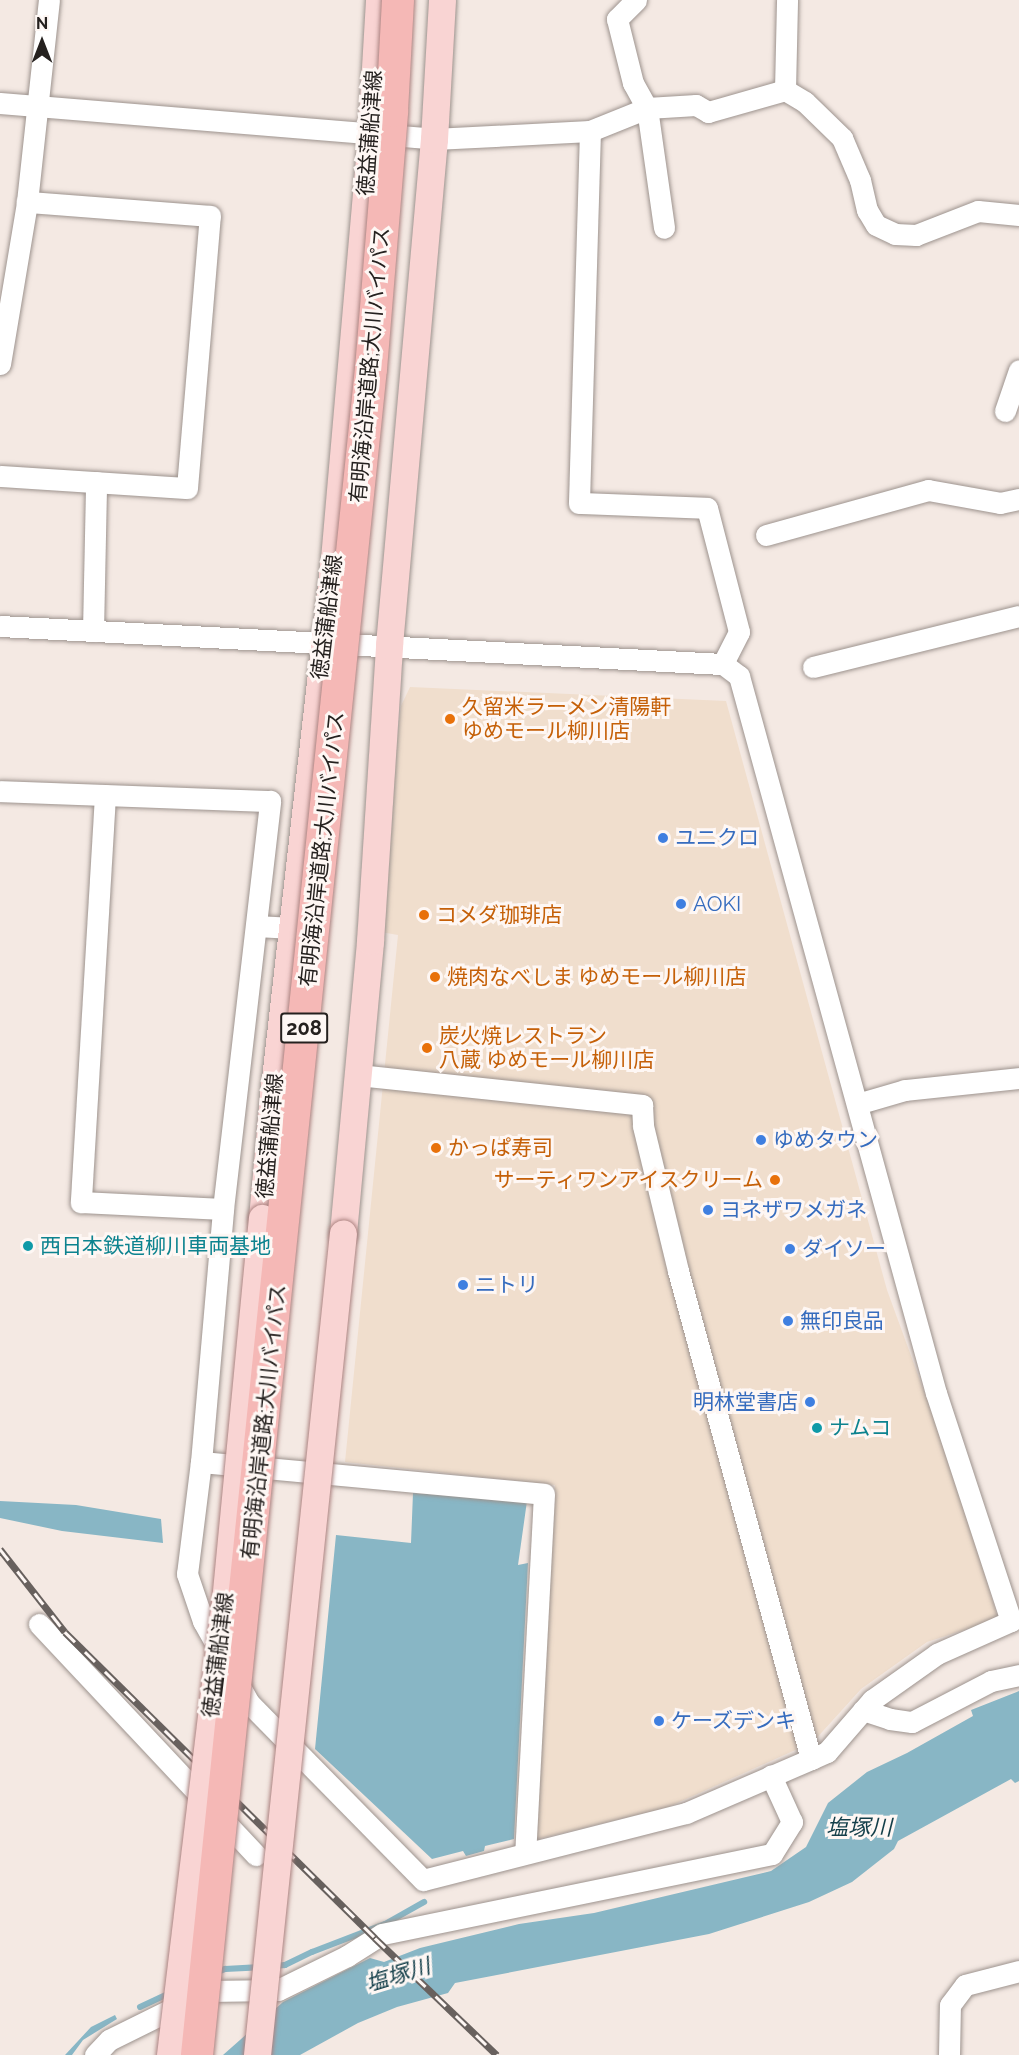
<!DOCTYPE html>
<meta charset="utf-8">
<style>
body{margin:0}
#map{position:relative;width:1019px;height:2055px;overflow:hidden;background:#f4e9e3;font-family:Raleway,"Noto Sans JP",sans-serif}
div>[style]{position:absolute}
.commercial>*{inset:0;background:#f0decd}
.water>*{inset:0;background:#88b6c5}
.stream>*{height:6px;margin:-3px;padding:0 3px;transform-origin:3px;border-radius:3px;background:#88b6c5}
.roads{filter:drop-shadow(0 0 2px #9d938e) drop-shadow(0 0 2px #9d938e)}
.minor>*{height:21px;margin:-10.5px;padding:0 10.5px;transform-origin:10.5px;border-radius:10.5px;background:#fff}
.major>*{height:27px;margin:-13.5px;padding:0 13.5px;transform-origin:13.5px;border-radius:13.5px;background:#f9d4d3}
.rail>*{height:7px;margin-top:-3.5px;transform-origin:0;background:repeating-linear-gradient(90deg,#fef7f4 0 14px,#68615e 0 28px);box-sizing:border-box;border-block:2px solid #68615e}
.bridges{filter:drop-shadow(0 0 2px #ac8381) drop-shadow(0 0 2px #ac8381)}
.major-bridge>*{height:27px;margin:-13.5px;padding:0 13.5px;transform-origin:13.5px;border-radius:13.5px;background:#f9d4d3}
.highway-bridge>*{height:32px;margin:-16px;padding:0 16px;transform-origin:16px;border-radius:16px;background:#f5b8b6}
.dots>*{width:16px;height:16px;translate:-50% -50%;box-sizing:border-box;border:3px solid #fef7f4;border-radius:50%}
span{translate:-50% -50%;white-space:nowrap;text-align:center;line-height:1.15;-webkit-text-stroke:6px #fef7f4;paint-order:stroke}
.shield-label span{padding:2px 4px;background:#fef7f4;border:2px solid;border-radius:4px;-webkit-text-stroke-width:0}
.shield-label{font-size:20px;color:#25211f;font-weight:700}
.street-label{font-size:21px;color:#25211f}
.food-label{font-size:21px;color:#c56008}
.left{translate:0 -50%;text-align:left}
.right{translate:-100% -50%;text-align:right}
.shop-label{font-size:21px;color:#366cbe}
.culture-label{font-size:21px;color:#0d838f}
.water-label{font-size:22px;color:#133e49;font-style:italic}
.north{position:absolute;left:12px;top:12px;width:60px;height:60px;-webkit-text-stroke:4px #fef7f4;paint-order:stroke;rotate:0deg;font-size:16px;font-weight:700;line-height:24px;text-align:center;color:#25211f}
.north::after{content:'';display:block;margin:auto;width:21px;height:27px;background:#25211f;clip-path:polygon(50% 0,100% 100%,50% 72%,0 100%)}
</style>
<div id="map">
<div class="commercial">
<div style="clip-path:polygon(410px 687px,726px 701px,887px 1290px,956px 1479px,998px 1619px,927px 1642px,861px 1689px,813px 1742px,666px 1808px,529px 1841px,555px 1485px,345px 1462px,398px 935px,375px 931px,401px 706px)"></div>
</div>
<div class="water">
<div style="clip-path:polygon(413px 1493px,527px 1501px,518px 1565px,528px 1563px,514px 1839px,485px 1846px,484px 1851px,466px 1856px,463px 1851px,432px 1859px,315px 1749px,336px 1535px,411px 1543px)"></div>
<div style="clip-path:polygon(0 1501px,76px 1505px,161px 1519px,163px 1543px,62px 1531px,0 1518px)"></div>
<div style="clip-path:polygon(1019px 1691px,1019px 1781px,1015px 1783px,1011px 1779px,898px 1841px,894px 1849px,852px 1882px,809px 1902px,709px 1934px,455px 1983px,448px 1993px,397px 2007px,358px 2023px,300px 2055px,223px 2055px,283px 2002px,370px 1958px,384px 1962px,420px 1948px,519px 1924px,594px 1913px,771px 1871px,806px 1847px,828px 1803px,867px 1772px,907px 1753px,973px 1716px,971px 1710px)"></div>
<div style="clip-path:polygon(115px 2015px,117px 2019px,83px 2040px,72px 2055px,65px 2055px,91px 2027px)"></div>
</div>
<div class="stream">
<div style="left:274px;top:1966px;width:11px;rotate:-5deg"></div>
<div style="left:285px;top:1965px;width:30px;rotate:-26deg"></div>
<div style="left:312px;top:1952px;width:78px;rotate:-21deg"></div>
<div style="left:385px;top:1924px;width:45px;rotate:-29.4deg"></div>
<div style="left:215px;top:1973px;width:11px;rotate:-22deg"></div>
<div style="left:225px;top:1969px;width:33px;rotate:-3deg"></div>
<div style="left:140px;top:2007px;width:33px;rotate:-25deg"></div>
</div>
<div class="roads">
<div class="minor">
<div style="left:636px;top:0;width:27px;rotate:135deg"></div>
<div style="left:617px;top:19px;width:66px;rotate:76deg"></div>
<div style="left:633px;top:83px;width:29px;rotate:61deg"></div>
<div style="left:647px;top:108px;width:121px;rotate:81.9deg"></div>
<div style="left:785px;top:90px;width:23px;rotate:31deg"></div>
<div style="left:805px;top:102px;width:52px;rotate:44.2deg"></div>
<div style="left:842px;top:138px;width:46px;rotate:66.8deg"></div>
<div style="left:860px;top:180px;width:31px;rotate:77deg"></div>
<div style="left:867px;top:210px;width:17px;rotate:59deg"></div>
<div style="left:876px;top:225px;width:21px;rotate:25deg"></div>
<div style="left:895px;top:234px;width:21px;rotate:3deg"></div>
<div style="left:916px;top:235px;width:66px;rotate:-21.2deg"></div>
<div style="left:978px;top:211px;width:41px;rotate:5.6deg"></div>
<div style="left:0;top:103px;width:435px;rotate:4.7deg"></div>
<div style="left:434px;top:139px;width:156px;rotate:-2.9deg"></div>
<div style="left:590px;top:131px;width:61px;rotate:-22deg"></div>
<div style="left:647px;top:108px;width:49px;rotate:-3.5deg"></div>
<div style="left:696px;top:105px;width:14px;rotate:30deg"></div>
<div style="left:708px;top:112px;width:80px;rotate:-15.9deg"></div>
<div style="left:785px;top:90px;width:90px;rotate:-88.7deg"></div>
<div style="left:590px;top:131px;width:372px;rotate:91.7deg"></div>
<div style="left:579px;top:503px;width:128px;rotate:2.2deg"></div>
<div style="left:707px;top:508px;width:128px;rotate:75.5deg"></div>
<div style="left:739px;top:632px;width:36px;rotate:117deg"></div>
<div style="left:0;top:364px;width:164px;rotate:-80.5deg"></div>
<div style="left:27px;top:202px;width:203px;rotate:-83.8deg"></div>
<div style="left:1005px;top:411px;width:43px;rotate:-71.1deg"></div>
<div style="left:0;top:476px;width:187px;rotate:3.7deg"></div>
<div style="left:187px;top:488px;width:273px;rotate:-85.2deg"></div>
<div style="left:210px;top:216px;width:184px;rotate:-175.6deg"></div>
<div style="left:766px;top:535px;width:168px;rotate:-15.5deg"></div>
<div style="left:928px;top:490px;width:73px;rotate:10.2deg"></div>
<div style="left:1000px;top:503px;width:19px;rotate:-12deg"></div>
<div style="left:0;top:626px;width:724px;rotate:3.01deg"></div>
<div style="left:723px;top:664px;width:20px;rotate:37deg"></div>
<div style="left:739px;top:676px;width:744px;rotate:74.64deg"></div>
<div style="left:936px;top:1393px;width:240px;rotate:71.8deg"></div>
<div style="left:1011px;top:1621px;width:81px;rotate:156deg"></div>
<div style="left:937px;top:1654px;width:80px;rotate:144.7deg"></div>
<div style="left:872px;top:1700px;width:69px;rotate:130.9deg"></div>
<div style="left:827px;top:1752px;width:17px;rotate:156deg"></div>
<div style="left:811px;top:1759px;width:136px;rotate:156.6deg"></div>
<div style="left:686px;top:1813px;width:271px;rotate:165.7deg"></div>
<div style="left:423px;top:1880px;width:248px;rotate:-134.5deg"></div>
<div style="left:249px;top:1703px;width:94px;rotate:-119.3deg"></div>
<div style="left:203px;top:1621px;width:50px;rotate:-108.8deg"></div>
<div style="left:187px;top:1574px;width:113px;rotate:-82.9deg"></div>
<div style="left:201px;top:1462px;width:254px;rotate:-85deg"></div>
<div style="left:223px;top:1209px;width:411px;rotate:-83.4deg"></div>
<div style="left:270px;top:801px;width:270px;rotate:-177.9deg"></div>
<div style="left:93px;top:631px;width:149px;rotate:-88.8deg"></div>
<div style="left:813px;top:667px;width:212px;rotate:-13.9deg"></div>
<div style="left:105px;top:795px;width:408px;rotate:93.4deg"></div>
<div style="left:81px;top:1202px;width:142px;rotate:2.8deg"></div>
<div style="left:256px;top:926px;width:37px;rotate:3deg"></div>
<div style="left:358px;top:1075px;width:286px;rotate:6deg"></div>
<div style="left:642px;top:1105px;width:21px;rotate:87deg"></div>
<div style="left:643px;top:1126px;width:149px;rotate:76.4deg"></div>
<div style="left:678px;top:1271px;width:506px;rotate:74.75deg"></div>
<div style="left:857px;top:1104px;width:50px;rotate:-16.3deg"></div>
<div style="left:905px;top:1090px;width:115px;rotate:-6deg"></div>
<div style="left:201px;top:1462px;width:344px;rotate:5.3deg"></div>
<div style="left:544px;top:1494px;width:358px;rotate:93deg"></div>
<div style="left:39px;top:1624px;width:317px;rotate:46.8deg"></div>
<div style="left:863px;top:1710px;width:28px;rotate:18deg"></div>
<div style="left:890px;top:1719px;width:22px;rotate:8deg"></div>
<div style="left:912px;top:1722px;width:89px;rotate:-27.4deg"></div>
<div style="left:991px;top:1681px;width:29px;rotate:-12deg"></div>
<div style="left:95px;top:2055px;width:21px;rotate:-47deg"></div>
<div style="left:109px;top:2040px;width:110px;rotate:-26.3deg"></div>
<div style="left:208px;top:1991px;width:70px;rotate:-0.8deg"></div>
<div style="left:278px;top:1990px;width:77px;rotate:-26.2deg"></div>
<div style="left:347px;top:1956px;width:41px;rotate:-32.2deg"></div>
<div style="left:382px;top:1934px;width:398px;rotate:-11.6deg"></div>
<div style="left:772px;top:1854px;width:38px;rotate:-58deg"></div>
<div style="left:792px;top:1822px;width:51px;rotate:-114.5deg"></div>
<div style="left:949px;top:2055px;width:50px;rotate:-88.9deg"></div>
<div style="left:950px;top:2005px;width:25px;rotate:-53deg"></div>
<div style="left:965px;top:1985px;width:56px;rotate:-14.5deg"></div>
</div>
<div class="major">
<div style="left:262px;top:1218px;width:122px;rotate:-84.8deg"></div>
<div style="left:273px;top:1096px;width:540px;rotate:-83.52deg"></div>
<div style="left:334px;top:559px;width:426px;rotate:-85deg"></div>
<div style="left:371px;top:135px;width:135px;rotate:-86.6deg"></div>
<div style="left:343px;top:1233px;width:293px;rotate:-84.7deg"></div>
<div style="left:370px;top:941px;width:297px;rotate:-86.3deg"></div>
<div style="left:389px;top:645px;width:508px;rotate:-84.92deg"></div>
<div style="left:434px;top:139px;width:139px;rotate:-86.7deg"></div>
</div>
</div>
<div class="rail">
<div style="left:0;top:1549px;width:105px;rotate:51.9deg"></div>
<div style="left:65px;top:1632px;width:436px;rotate:44.6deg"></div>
<div style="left:375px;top:1938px;width:169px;rotate:43.8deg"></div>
</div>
<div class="bridges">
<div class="major-bridge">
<div style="left:170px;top:2055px;width:446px;rotate:-83.1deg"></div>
<div style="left:224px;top:1612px;width:396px;rotate:-84.5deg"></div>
<div style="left:257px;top:2055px;width:826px;rotate:-84.03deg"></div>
</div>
<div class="highway-bridge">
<div style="left:197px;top:2055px;width:1695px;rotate:-84.11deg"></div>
<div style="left:371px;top:369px;width:259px;rotate:-85.3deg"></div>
<div style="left:392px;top:111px;width:111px;rotate:-86.9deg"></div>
</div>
</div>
<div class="dots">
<div style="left:450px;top:719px;background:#e8710a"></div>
<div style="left:663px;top:838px;background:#3f7fe0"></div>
<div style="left:681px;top:904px;background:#3f7fe0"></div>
<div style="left:424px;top:915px;background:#e8710a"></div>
<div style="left:435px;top:977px;background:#e8710a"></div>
<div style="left:427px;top:1048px;background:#e8710a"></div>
<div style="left:761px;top:1140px;background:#3f7fe0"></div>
<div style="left:436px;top:1148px;background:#e8710a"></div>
<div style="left:775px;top:1180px;background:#e8710a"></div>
<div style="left:708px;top:1210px;background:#3f7fe0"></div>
<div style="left:28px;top:1246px;background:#0f9aa8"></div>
<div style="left:790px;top:1249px;background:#3f7fe0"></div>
<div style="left:463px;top:1285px;background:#3f7fe0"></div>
<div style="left:788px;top:1321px;background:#3f7fe0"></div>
<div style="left:810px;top:1402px;background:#3f7fe0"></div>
<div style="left:817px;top:1428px;background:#0f9aa8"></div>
<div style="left:659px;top:1721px;background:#3f7fe0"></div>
</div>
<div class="shield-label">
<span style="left:304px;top:1028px">208</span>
</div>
<div class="street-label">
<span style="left:370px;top:133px;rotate:-86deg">徳益蒲船津線</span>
<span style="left:370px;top:365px;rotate:-85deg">有明海沿岸道路;大川バイパス</span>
<span style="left:327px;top:617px;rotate:-83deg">徳益蒲船津線</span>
<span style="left:322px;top:849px;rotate:-84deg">有明海沿岸道路;大川バイパス</span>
<span style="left:270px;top:1136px;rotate:-85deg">徳益蒲船津線</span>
<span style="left:264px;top:1422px;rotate:-84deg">有明海沿岸道路;大川バイパス</span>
<span style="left:218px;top:1655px;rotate:-83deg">徳益蒲船津線</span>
</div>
<div class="food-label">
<span class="left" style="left:462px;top:719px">久留米ラーメン清陽軒<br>ゆめモール柳川店</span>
<span class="left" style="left:436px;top:915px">コメダ珈琲店</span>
<span class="left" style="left:447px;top:977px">焼肉なべしま ゆめモール柳川店</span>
<span class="left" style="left:439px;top:1048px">炭火焼レストラン<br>八蔵 ゆめモール柳川店</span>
<span class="left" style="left:448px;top:1148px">かっぱ寿司</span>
<span class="right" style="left:763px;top:1180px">サーティワンアイスクリーム</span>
</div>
<div class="shop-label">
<span class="left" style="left:675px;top:838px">ユニクロ</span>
<span class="left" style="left:693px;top:904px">AOKI</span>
<span class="left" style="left:773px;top:1140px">ゆめタウン</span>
<span class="left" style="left:720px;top:1210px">ヨネザワメガネ</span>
<span class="left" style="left:802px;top:1249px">ダイソー</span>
<span class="left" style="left:475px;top:1285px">ニトリ</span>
<span class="left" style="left:800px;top:1321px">無印良品</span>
<span class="right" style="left:798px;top:1402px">明林堂書店</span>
<span class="left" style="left:671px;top:1721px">ケーズデンキ</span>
</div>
<div class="culture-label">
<span class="left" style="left:40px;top:1246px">西日本鉄道柳川車両基地</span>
<span class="left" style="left:829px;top:1428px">ナムコ</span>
</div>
<div class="water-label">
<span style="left:859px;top:1828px">塩塚川</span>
<span style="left:398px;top:1975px;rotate:-17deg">塩塚川</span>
</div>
<div class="north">N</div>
</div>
